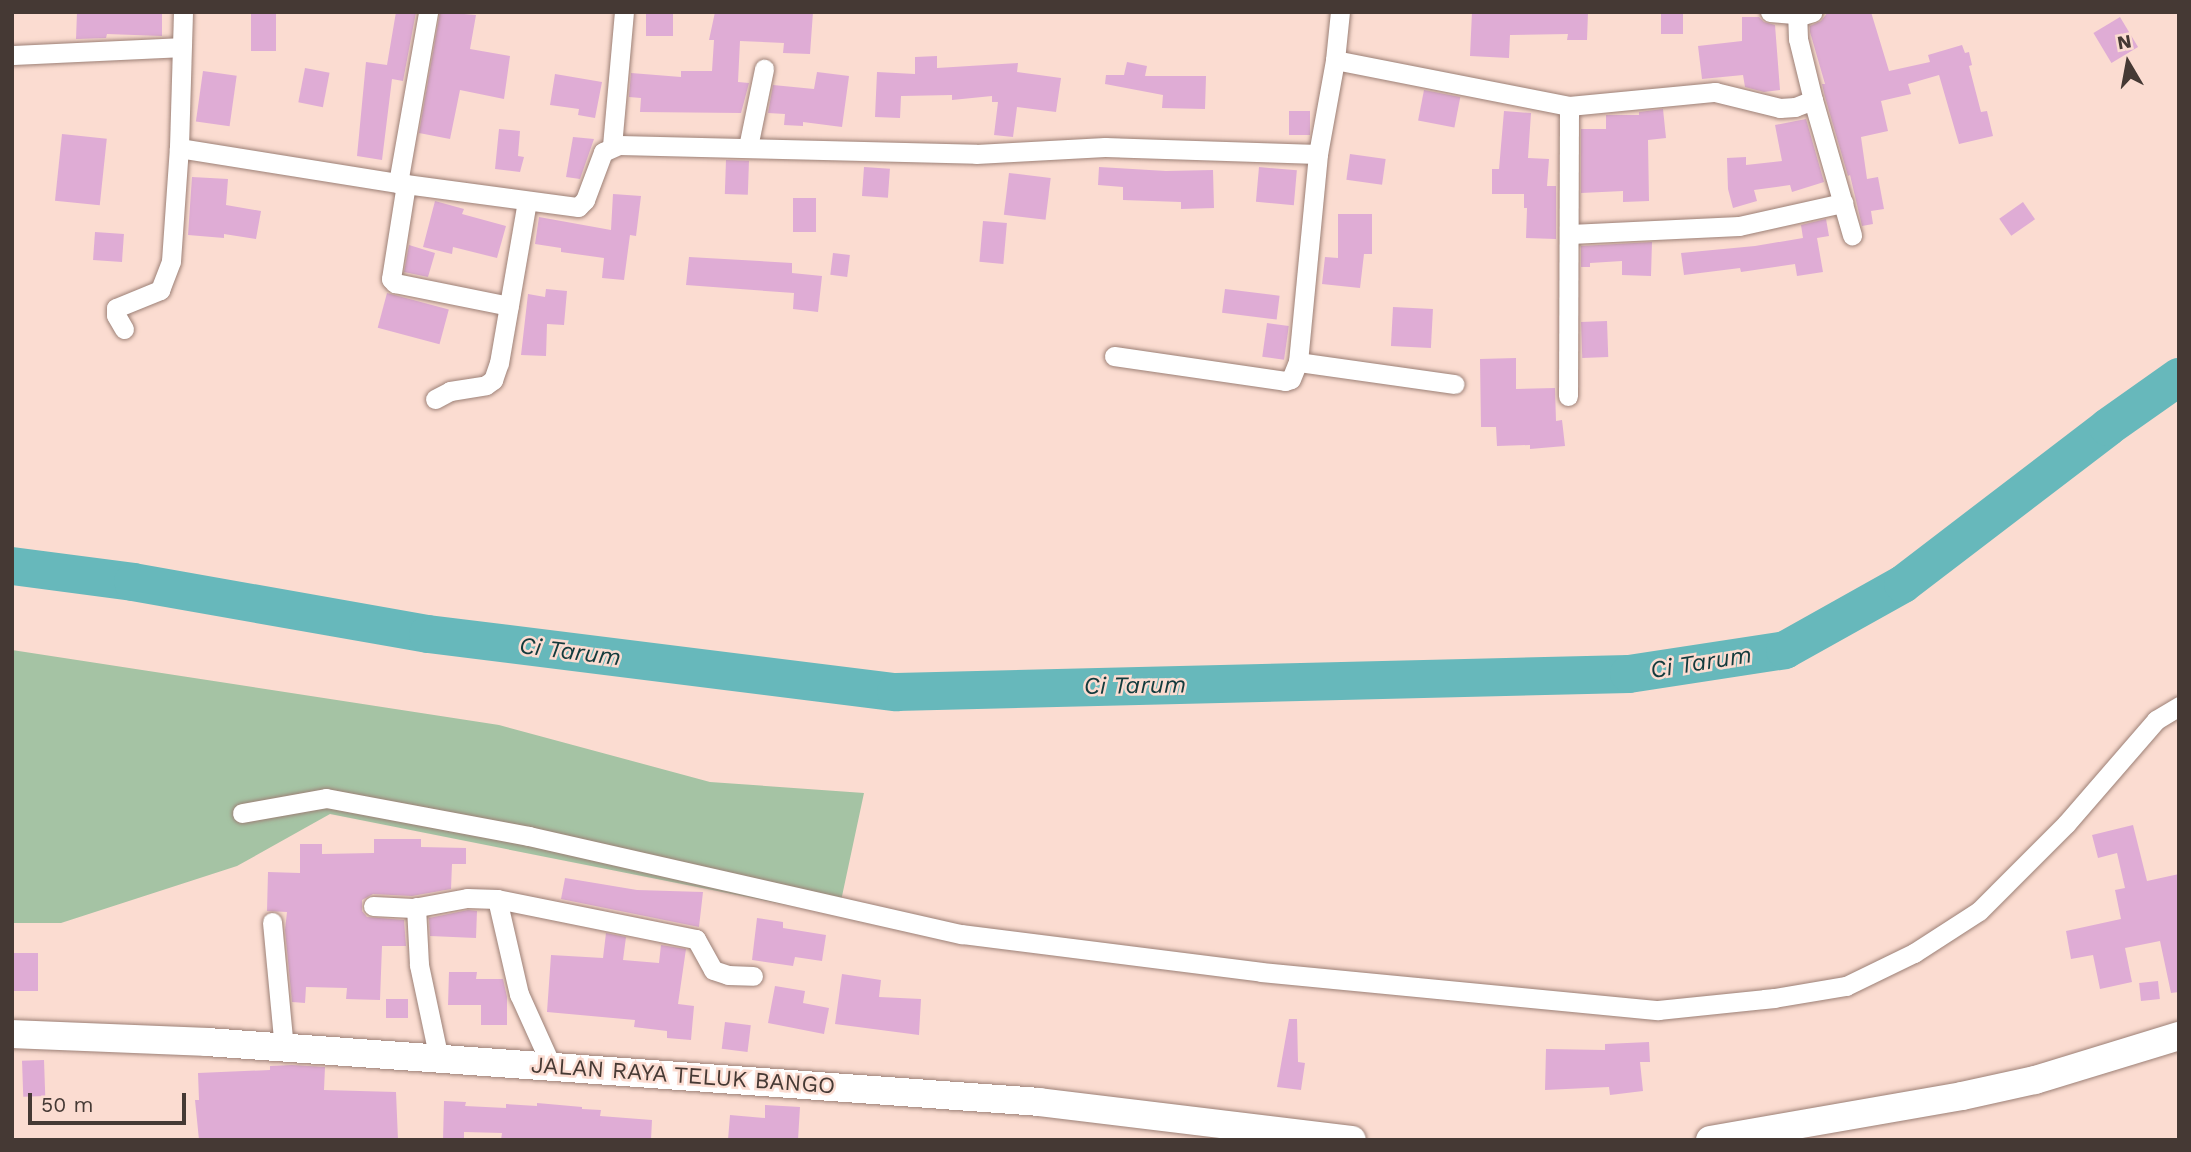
<!DOCTYPE html>
<style>
body{margin:0}
#map{position:relative;width:2191px;height:1152px;overflow:hidden;background:#fbdcd1;font-family:"Work Sans",sans-serif}
div>[style]{position:absolute}
.green>*{inset:0;background:#a5c3a4}
.river>*{height:38px;margin:-19px;padding:0 19px;transform-origin:19px;border-radius:19px;background:#67b8bb}
.building>*{inset:0;background:#dfacd5;transform-origin:0 0}
.roads{filter:drop-shadow(0 0 2px #9c8076) drop-shadow(0 0 2px #9c8076)}
.minor>*{height:19px;margin:-9.5px;padding:0 9.5px;transform-origin:9.5px;border-radius:9.5px;background:#fff}
.secondary>*{height:28px;margin:-14px;padding:0 14px;transform-origin:14px;border-radius:14px;background:#fff}
span{translate:-50% -50%;white-space:nowrap;text-align:center;line-height:1.15;-webkit-text-stroke:5px #fbdcd1;paint-order:stroke}
.street-label{font-size:23px;color:#453934}
.water-label{font-size:24px;color:#123a3c;font-style:italic}
.frame{position:absolute;inset:0;border:14px solid #453934;pointer-events:none}
.north{position:absolute;left:2093px;top:28px;width:70px;height:70px;-webkit-text-stroke:5px #fbdcd1;paint-order:stroke;rotate:350deg;font-size:19px;font-weight:700;line-height:28px;text-align:center;color:#453934}
.north::after{content:'';display:block;margin:auto;width:24px;height:32px;background:#453934;clip-path:polygon(50% 0,100% 100%,50% 72%,0 100%)}
.scale{position:absolute;left:28px;top:1093px;width:158px;height:32px;box-sizing:border-box;border:4px solid #453934;border-top:0;padding-left:9px;font-size:21px;line-height:24px;white-space:nowrap;color:#453934;-webkit-text-stroke:5px #fbdcd1;paint-order:stroke}
</style>
<div id="map">
<div class="green">
<div style="clip-path:polygon(12px 650px,499px 725px,710px 782px,864px 793px,838px 915px,330px 814px,237px 866px,61px 923px,12px 923px)"></div>
</div>
<div class="river">
<div style="left:12px;top:566px;width:122px;rotate:7.5deg"></div>
<div style="left:133px;top:582px;width:300px;rotate:10deg"></div>
<div style="left:428px;top:634px;width:472px;rotate:7.1deg"></div>
<div style="left:896px;top:692px;width:733px;rotate:-1.41deg"></div>
<div style="left:1629px;top:674px;width:158px;rotate:-8.7deg"></div>
<div style="left:1785px;top:650px;width:135px;rotate:-29.2deg"></div>
<div style="left:1903px;top:584px;width:258px;rotate:-37.4deg"></div>
<div style="left:2108px;top:427px;width:87px;rotate:-35.2deg"></div>
</div>
<div class="building">
<div style="clip-path:polygon(77px 12px,162px 12px,162px 36px,107px 34px,106px 38px,76px 39px)"></div>
<div style="left:251px;top:12px;width:25px;height:39px"></div>
<div style="clip-path:polygon(396px 12px,416px 12px,403px 81px,392px 79px,382px 160px,357px 156px,366px 62px,387px 65px)"></div>
<div style="clip-path:polygon(440px 12px,476px 15px,470px 49px,510px 56px,504px 99px,460px 90px,450px 139px,419px 133px)"></div>
<div style="left:646px;top:12px;width:27px;height:24px"></div>
<div style="clip-path:polygon(715px 12px,813px 12px,810px 54px,783px 53px,784px 43px,740px 41px,738px 82px,749px 83px,741px 113px,640px 112px,641px 98px,629px 97px,631px 73px,681px 77px,681px 71px,712px 71px,714px 40px,709px 40px)"></div>
<div style="clip-path:polygon(1472px 12px,1588px 12px,1587px 40px,1567px 40px,1568px 34px,1510px 35px,1509px 58px,1470px 56px)"></div>
<div style="left:1661px;top:12px;width:22px;height:22px"></div>
<div style="clip-path:polygon(1828px 12px,1871px 12px,1889px 71px,1930px 62px,1928px 55px,1962px 45px,1965px 53px,1969px 52px,1972px 65px,1969px 66px,1981px 112px,1987px 111px,1993px 136px,1959px 144px,1939px 75px,1908px 84px,1911px 94px,1881px 101px,1888px 131px,1861px 137px,1867px 179px,1878px 177px,1884px 209px,1871px 211px,1873px 224px,1862px 226px,1850px 175px,1848px 176px,1825px 97px,1822px 84px,1825px 84px,1810px 32px,1810px 26px,1821px 21px)"></div>
<div style="clip-path:polygon(1742px 17px,1759px 17px,1764px 22px,1775px 25px,1780px 90px,1764px 92px,1745px 87px,1743px 75px,1702px 79px,1698px 46px,1742px 41px)"></div>
<div style="left:2120px;top:17px;width:35px;height:31px;rotate:59deg"></div>
<div style="clip-path:polygon(937px 56px,937px 68px,1018px 63px,1017px 72px,1061px 78px,1056px 112px,1017px 107px,1013px 137px,994px 135px,998px 102px,992px 102px,992px 96px,952px 100px,952px 95px,901px 96px,900px 118px,875px 117px,877px 72px,915px 74px,915px 57px)"></div>
<div style="clip-path:polygon(1127px 62px,1147px 66px,1145px 76px,1206px 76px,1205px 109px,1162px 108px,1163px 95px,1105px 84px,1106px 75px,1124px 75px)"></div>
<div style="left:305px;top:68px;width:25px;height:35px;rotate:11deg"></div>
<div style="left:203px;top:71px;width:34px;height:51px;rotate:8deg"></div>
<div style="clip-path:polygon(817px 72px,849px 76px,842px 127px,803px 122px,803px 126px,784px 125px,785px 114px,768px 113px,773px 85px,814px 89px)"></div>
<div style="clip-path:polygon(555px 74px,602px 82px,595px 118px,578px 115px,579px 109px,550px 105px)"></div>
<div style="left:1424px;top:90px;width:37px;height:31px;rotate:11deg"></div>
<div style="clip-path:polygon(1663px 109px,1666px 138px,1648px 140px,1649px 201px,1623px 202px,1623px 191px,1581px 193px,1581px 129px,1606px 129px,1606px 115px,1639px 115px,1639px 112px)"></div>
<div style="left:1289px;top:111px;width:21px;height:24px"></div>
<div style="clip-path:polygon(1504px 111px,1531px 113px,1528px 158px,1549px 159px,1547px 186px,1556px 186px,1556px 239px,1526px 238px,1527px 208px,1524px 208px,1524px 194px,1492px 194px,1492px 169px,1499px 169px)"></div>
<div style="clip-path:polygon(1806px 119px,1824px 182px,1792px 192px,1790px 185px,1754px 190px,1757px 201px,1733px 208px,1728px 189px,1727px 158px,1746px 157px,1746px 165px,1782px 161px,1775px 125px)"></div>
<div style="clip-path:polygon(499px 129px,520px 131px,518px 156px,524px 157px,520px 172px,495px 169px)"></div>
<div style="left:62px;top:134px;width:45px;height:67px;rotate:6deg"></div>
<div style="clip-path:polygon(573px 137px,594px 139px,580px 179px,566px 177px)"></div>
<div style="left:1350px;top:154px;width:36px;height:26px;rotate:8deg"></div>
<div style="left:726px;top:160px;width:23px;height:34px;rotate:2deg"></div>
<div style="left:864px;top:167px;width:26px;height:29px;rotate:4deg"></div>
<div style="clip-path:polygon(1099px 167px,1166px 171px,1213px 170px,1214px 208px,1181px 209px,1181px 202px,1123px 200px,1123px 187px,1098px 185px)"></div>
<div style="left:1259px;top:167px;width:38px;height:35px;rotate:5deg"></div>
<div style="left:1009px;top:173px;width:42px;height:42px;rotate:7deg"></div>
<div style="clip-path:polygon(192px 177px,228px 179px,226px 205px,261px 211px,256px 239px,224px 234px,224px 238px,188px 235px)"></div>
<div style="clip-path:polygon(613px 194px,641px 196px,636px 236px,630px 235px,624px 280px,602px 278px,604px 258px,561px 252px,561px 248px,535px 244px,539px 217px,611px 230px)"></div>
<div style="left:793px;top:198px;width:23px;height:34px"></div>
<div style="clip-path:polygon(435px 201px,464px 209px,462px 214px,506px 226px,497px 258px,453px 247px,452px 254px,423px 247px)"></div>
<div style="left:2023px;top:202px;width:21px;height:29px;rotate:55deg"></div>
<div style="clip-path:polygon(1338px 214px,1372px 214px,1372px 254px,1364px 254px,1360px 288px,1322px 284px,1325px 257px,1338px 258px)"></div>
<div style="clip-path:polygon(1826px 219px,1829px 236px,1817px 238px,1823px 272px,1797px 276px,1795px 264px,1741px 272px,1740px 268px,1684px 275px,1681px 253px,1755px 246px,1803px 238px,1801px 225px)"></div>
<div style="left:983px;top:221px;width:24px;height:41px;rotate:5deg"></div>
<div style="left:95px;top:232px;width:29px;height:28px;rotate:4deg"></div>
<div style="clip-path:polygon(1652px 242px,1651px 276px,1622px 275px,1622px 261px,1590px 263px,1590px 267px,1581px 267px,1581px 246px)"></div>
<div style="clip-path:polygon(409px 245px,435px 253px,428px 277px,404px 272px)"></div>
<div style="left:833px;top:253px;width:17px;height:22px;rotate:7deg"></div>
<div style="clip-path:polygon(689px 257px,792px 263px,792px 273px,822px 276px,818px 312px,793px 309px,794px 293px,686px 285px)"></div>
<div style="clip-path:polygon(546px 289px,567px 291px,564px 325px,547px 324px,546px 356px,521px 355px,528px 294px,545px 297px)"></div>
<div style="left:1225px;top:289px;width:55px;height:24px;rotate:7deg"></div>
<div style="left:387px;top:293px;width:64px;height:36px;rotate:15deg"></div>
<div style="left:1393px;top:307px;width:40px;height:39px;rotate:3deg"></div>
<div style="left:1607px;top:321px;width:36px;height:26px;rotate:88deg"></div>
<div style="left:1267px;top:323px;width:22px;height:34px;rotate:8deg"></div>
<div style="clip-path:polygon(1516px 358px,1516px 389px,1555px 388px,1556px 421px,1562px 420px,1565px 446px,1530px 449px,1530px 445px,1497px 446px,1496px 427px,1481px 427px,1480px 359px)"></div>
<div style="clip-path:polygon(2133px 825px,2147px 881px,2179px 874px,2179px 992px,2171px 993px,2160px 941px,2125px 948px,2132px 982px,2100px 989px,2093px 955px,2071px 959px,2066px 931px,2121px 919px,2115px 890px,2125px 888px,2117px 853px,2098px 858px,2092px 835px)"></div>
<div style="clip-path:polygon(374px 839px,421px 839px,421px 847px,466px 848px,466px 864px,452px 864px,451px 889px,412px 896px,373px 894px,362px 900px,362px 911px,367px 917px,404px 920px,406px 946px,382px 946px,380px 1000px,346px 999px,347px 988px,306px 987px,305px 1003px,292px 1002px,285px 930px,287px 912px,267px 911px,268px 872px,300px 873px,300px 844px,322px 844px,322px 854px,374px 853px)"></div>
<div style="clip-path:polygon(565px 878px,637px 890px,703px 892px,699px 927px,561px 899px)"></div>
<div style="clip-path:polygon(468px 910px,477px 911px,476px 938px,430px 936px,429px 918px)"></div>
<div style="clip-path:polygon(757px 918px,783px 922px,783px 928px,826px 935px,822px 961px,795px 957px,793px 966px,752px 960px)"></div>
<div style="clip-path:polygon(606px 933px,626px 937px,623px 960px,659px 963px,661px 945px,686px 949px,678px 1004px,694px 1006px,691px 1040px,667px 1038px,667px 1031px,634px 1027px,635px 1020px,547px 1012px,551px 955px,603px 958px)"></div>
<div style="left:12px;top:953px;width:26px;height:38px"></div>
<div style="clip-path:polygon(449px 972px,477px 972px,476px 979px,503px 979px,507px 997px,507px 1025px,481px 1025px,481px 1005px,448px 1005px)"></div>
<div style="clip-path:polygon(842px 974px,881px 980px,879px 997px,921px 999px,919px 1035px,835px 1024px)"></div>
<div style="left:2158px;top:981px;width:18px;height:19px;rotate:84deg"></div>
<div style="clip-path:polygon(775px 986px,805px 991px,803px 1003px,829px 1008px,824px 1034px,768px 1023px)"></div>
<div style="left:386px;top:999px;width:22px;height:19px"></div>
<div style="clip-path:polygon(1289px 1019px,1297px 1019px,1298px 1062px,1305px 1063px,1301px 1090px,1277px 1087px)"></div>
<div style="left:725px;top:1022px;width:26px;height:27px;rotate:7deg"></div>
<div style="clip-path:polygon(1649px 1042px,1650px 1062px,1640px 1062px,1643px 1091px,1610px 1095px,1609px 1087px,1545px 1090px,1546px 1049px,1605px 1050px,1605px 1044px)"></div>
<div style="left:44px;top:1060px;width:36px;height:22px;rotate:88deg"></div>
<div style="clip-path:polygon(292px 1065px,325px 1067px,324px 1090px,396px 1092px,398px 1140px,199px 1140px,195px 1100px,199px 1100px,198px 1073px,270px 1070px,270px 1066px)"></div>
<div style="clip-path:polygon(444px 1101px,466px 1102px,465px 1106px,506px 1108px,506px 1104px,537px 1106px,537px 1103px,582px 1107px,582px 1109px,601px 1110px,600px 1116px,652px 1120px,651px 1140px,501px 1140px,502px 1133px,464px 1132px,464px 1140px,443px 1140px)"></div>
<div style="clip-path:polygon(765px 1105px,800px 1107px,798px 1140px,728px 1140px,730px 1115px,765px 1118px)"></div>
</div>
<div class="roads">
<div class="minor">
<div style="left:183px;top:12px;width:136px;rotate:91.7deg"></div>
<div style="left:179px;top:148px;width:222px;rotate:9.1deg"></div>
<div style="left:398px;top:183px;width:182px;rotate:7.6deg"></div>
<div style="left:578px;top:207px;width:10px;rotate:-45deg"></div>
<div style="left:585px;top:200px;width:51px;rotate:-69.4deg"></div>
<div style="left:603px;top:152px;width:17px;rotate:-24deg"></div>
<div style="left:619px;top:145px;width:357px;rotate:1.4deg"></div>
<div style="left:976px;top:154px;width:129px;rotate:-3.1deg"></div>
<div style="left:1105px;top:147px;width:213px;rotate:1.9deg"></div>
<div style="left:1318px;top:154px;width:96px;rotate:-79.7deg"></div>
<div style="left:1335px;top:60px;width:48px;rotate:-84.1deg"></div>
<div style="left:1770px;top:12px;width:33px;rotate:5deg"></div>
<div style="left:1803px;top:15px;width:10px;rotate:-17deg"></div>
<div style="left:12px;top:55px;width:168px;rotate:-2.7deg"></div>
<div style="left:1335px;top:60px;width:238px;rotate:11.1deg"></div>
<div style="left:1569px;top:106px;width:147px;rotate:-5.5deg"></div>
<div style="left:1715px;top:92px;width:67px;rotate:13.8deg"></div>
<div style="left:1780px;top:108px;width:15px;rotate:-4deg"></div>
<div style="left:1795px;top:107px;width:19px;rotate:-21deg"></div>
<div style="left:1813px;top:100px;width:63px;rotate:-103.8deg"></div>
<div style="left:1798px;top:39px;width:24px;rotate:-92deg"></div>
<div style="left:1813px;top:100px;width:141px;rotate:73.9deg"></div>
<div style="left:612px;top:146px;width:135px;rotate:-84.9deg"></div>
<div style="left:748px;top:147px;width:80px;rotate:-78.4deg"></div>
<div style="left:398px;top:183px;width:174px;rotate:-80deg"></div>
<div style="left:406px;top:184px;width:96px;rotate:99deg"></div>
<div style="left:391px;top:279px;width:6px;rotate:45deg"></div>
<div style="left:395px;top:283px;width:116px;rotate:11.4deg"></div>
<div style="left:1570px;top:234px;width:169px;rotate:-2.7deg"></div>
<div style="left:1739px;top:226px;width:107px;rotate:-12.5deg"></div>
<div style="left:124px;top:329px;width:16px;rotate:-120deg"></div>
<div style="left:116px;top:315px;width:7px;rotate:-90deg"></div>
<div style="left:116px;top:308px;width:48px;rotate:-22.2deg"></div>
<div style="left:160px;top:290px;width:31px;rotate:-69deg"></div>
<div style="left:171px;top:261px;width:113px;rotate:-86deg"></div>
<div style="left:1114px;top:356px;width:173px;rotate:8.3deg"></div>
<div style="left:1285px;top:381px;width:6px;rotate:-18deg"></div>
<div style="left:1291px;top:379px;width:18px;rotate:-68deg"></div>
<div style="left:1298px;top:362px;width:209px;rotate:-84.5deg"></div>
<div style="left:1298px;top:362px;width:158px;rotate:8deg"></div>
<div style="left:1568px;top:396px;width:290px;rotate:-89.8deg"></div>
<div style="left:435px;top:399px;width:17px;rotate:-28deg"></div>
<div style="left:450px;top:391px;width:36px;rotate:-9deg"></div>
<div style="left:486px;top:385px;width:9px;rotate:-36deg"></div>
<div style="left:493px;top:380px;width:18px;rotate:-71deg"></div>
<div style="left:499px;top:363px;width:164px;rotate:-80.2deg"></div>
<div style="left:242px;top:813px;width:85px;rotate:-10.1deg"></div>
<div style="left:326px;top:798px;width:207px;rotate:10.6deg"></div>
<div style="left:529px;top:836px;width:444px;rotate:12.8deg"></div>
<div style="left:962px;top:934px;width:301px;rotate:7.2deg"></div>
<div style="left:1261px;top:972px;width:399px;rotate:5.5deg"></div>
<div style="left:1658px;top:1010px;width:117px;rotate:-5.9deg"></div>
<div style="left:1774px;top:998px;width:73px;rotate:-9.5deg"></div>
<div style="left:1846px;top:986px;width:76px;rotate:-25.9deg"></div>
<div style="left:1914px;top:953px;width:77px;rotate:-32.9deg"></div>
<div style="left:1979px;top:911px;width:123px;rotate:-45deg"></div>
<div style="left:2066px;top:824px;width:138px;rotate:-49.1deg"></div>
<div style="left:2156px;top:720px;width:27px;rotate:-31deg"></div>
<div style="left:497px;top:899px;width:98px;rotate:77deg"></div>
<div style="left:519px;top:994px;width:78px;rotate:65.7deg"></div>
<div style="left:373px;top:906px;width:40px;rotate:2.9deg"></div>
<div style="left:413px;top:908px;width:55px;rotate:-10.5deg"></div>
<div style="left:467px;top:898px;width:30px;rotate:2deg"></div>
<div style="left:497px;top:899px;width:203px;rotate:11.4deg"></div>
<div style="left:696px;top:939px;width:35px;rotate:61deg"></div>
<div style="left:713px;top:970px;width:16px;rotate:18deg"></div>
<div style="left:728px;top:975px;width:25px;rotate:2deg"></div>
<div style="left:416px;top:907px;width:58px;rotate:87deg"></div>
<div style="left:419px;top:965px;width:96px;rotate:78deg"></div>
<div style="left:272px;top:922px;width:127px;rotate:84.6deg"></div>
</div>
<div class="secondary">
<div style="left:12px;top:1034px;width:195px;rotate:2.3deg"></div>
<div style="left:207px;top:1042px;width:834px;rotate:4.12deg"></div>
<div style="left:1039px;top:1102px;width:315px;rotate:6.9deg"></div>
<div style="left:1710px;top:1140px;width:256px;rotate:-9.9deg"></div>
<div style="left:1962px;top:1096px;width:75px;rotate:-12.4deg"></div>
<div style="left:2035px;top:1080px;width:151px;rotate:-17deg"></div>
</div>
</div>
<div class="street-label">
<span style="left:683px;top:1076px;rotate:4deg">JALAN RAYA TELUK BANGO</span>
</div>
<div class="water-label">
<span style="left:570px;top:652px;rotate:7deg">Ci Tarum</span>
<span style="left:1701px;top:663px;rotate:-9deg">Ci Tarum</span>
<span style="left:1135px;top:686px;rotate:-1deg">Ci Tarum</span>
</div>
<div class="frame"></div>
<div class="north">N</div>
<div class="scale">50 m</div>
</div>
